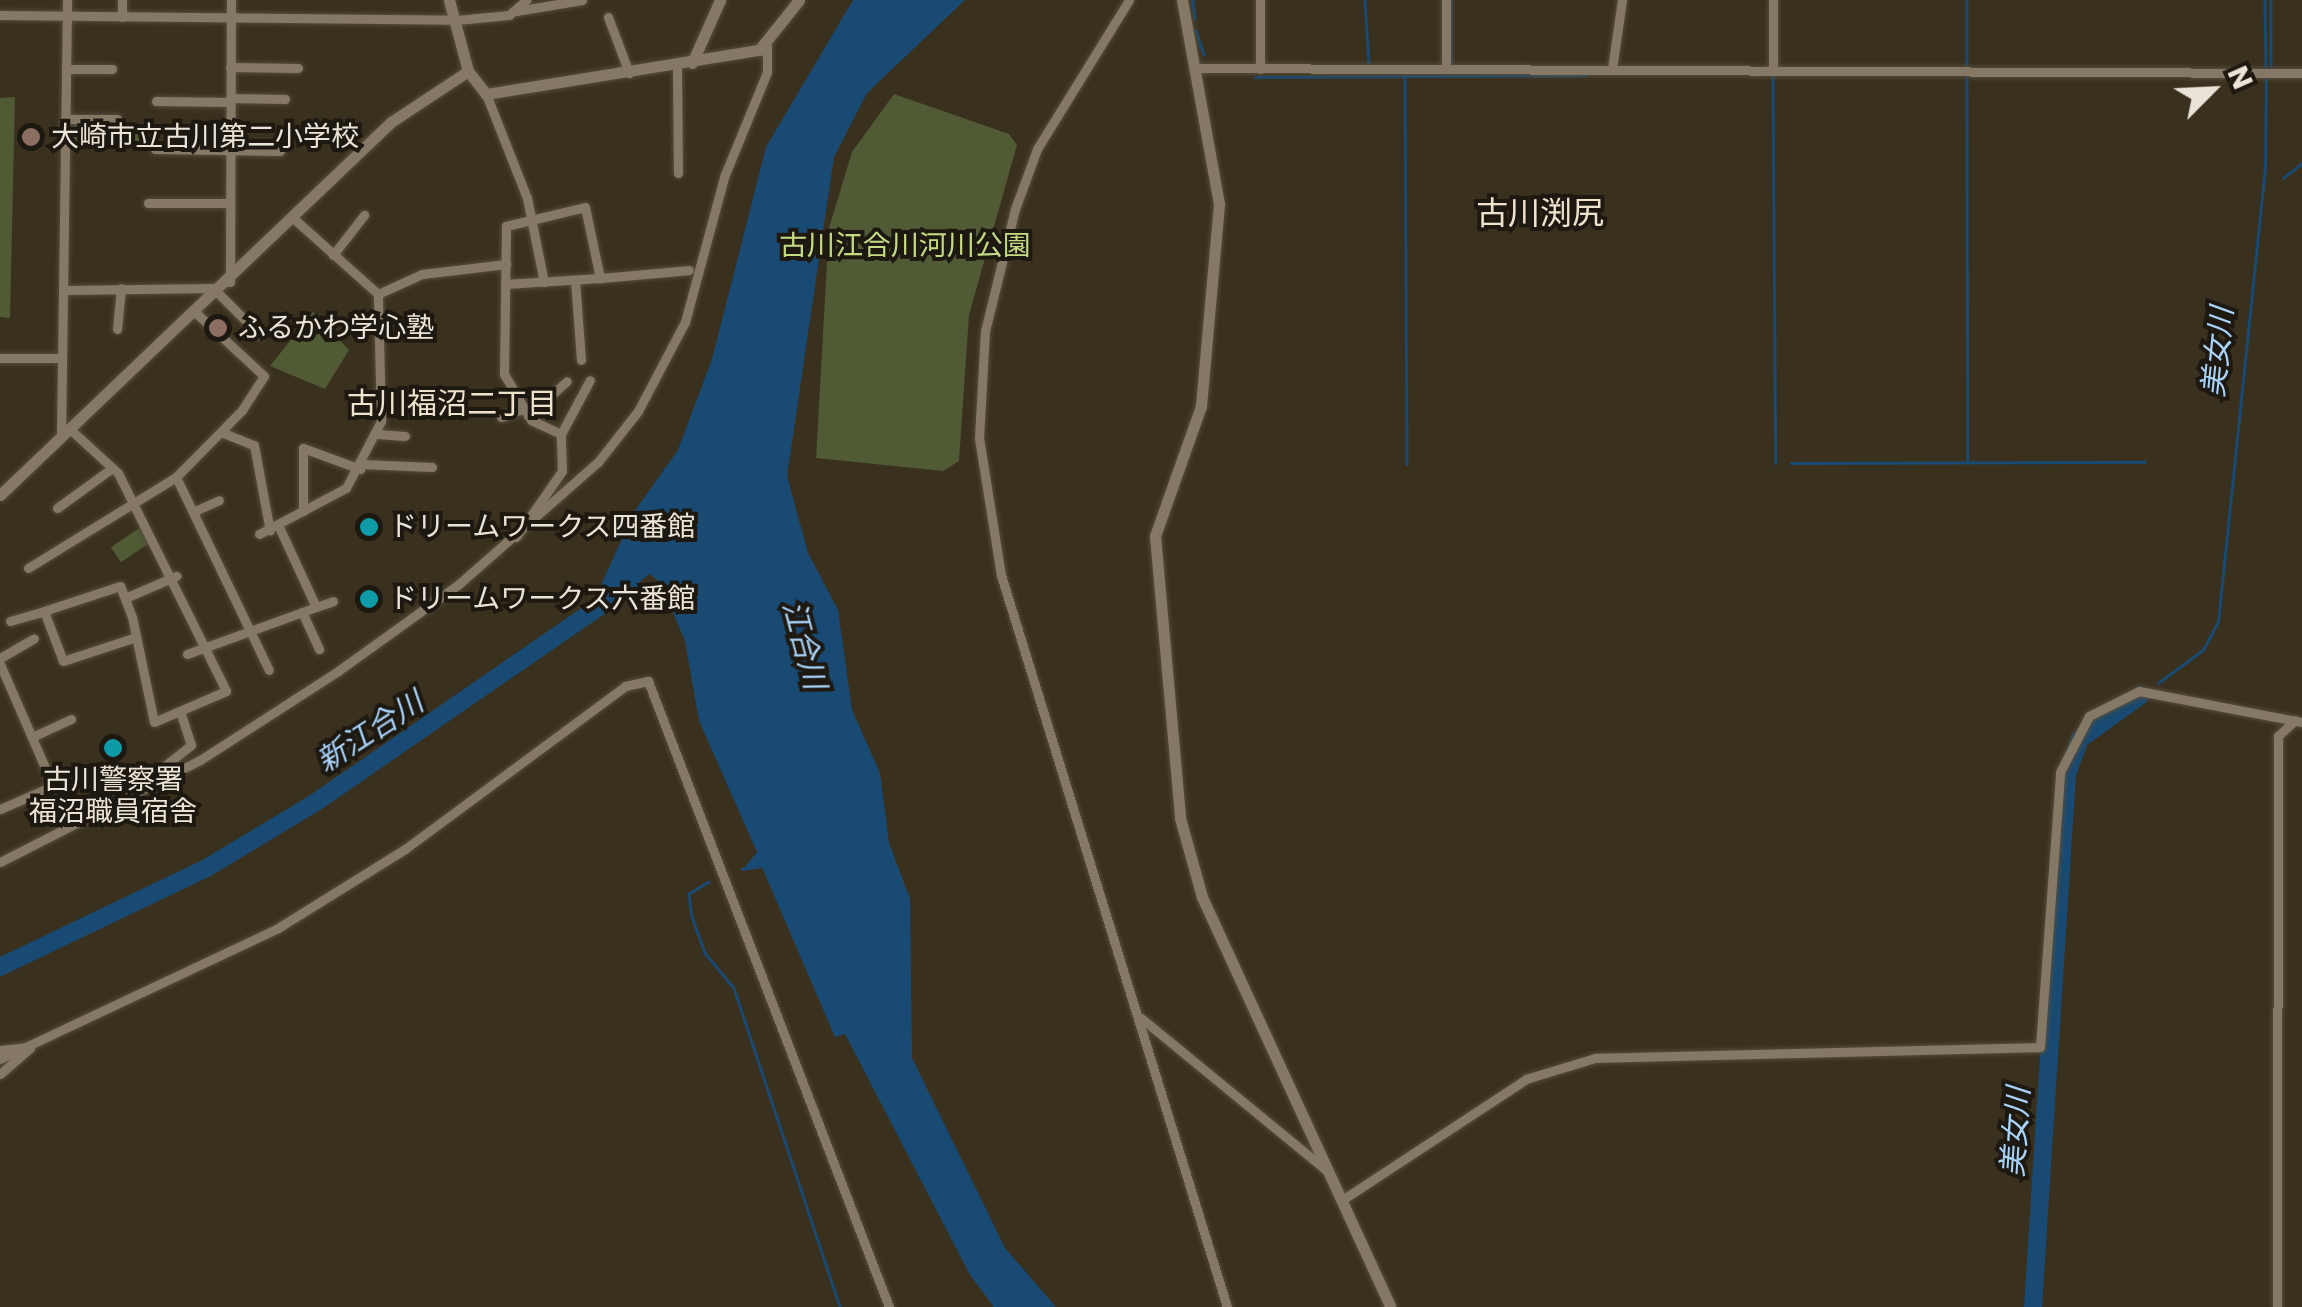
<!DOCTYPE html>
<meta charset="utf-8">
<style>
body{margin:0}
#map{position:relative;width:2302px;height:1307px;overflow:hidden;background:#3a301e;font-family:Poppins,"Noto Sans JP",sans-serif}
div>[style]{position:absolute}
.green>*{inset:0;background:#505a35;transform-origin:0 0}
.water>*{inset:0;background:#184a73}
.stream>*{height:2.5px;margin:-1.25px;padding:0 1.25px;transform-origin:1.25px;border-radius:1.25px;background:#184a73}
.river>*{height:18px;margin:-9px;padding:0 9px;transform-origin:9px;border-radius:9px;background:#184a73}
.roads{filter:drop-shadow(0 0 2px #554d3d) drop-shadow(0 0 2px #554d3d)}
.minor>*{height:9px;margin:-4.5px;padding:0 4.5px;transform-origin:4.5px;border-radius:4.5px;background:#857966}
.tertiary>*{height:11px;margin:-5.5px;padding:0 5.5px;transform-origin:5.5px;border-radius:5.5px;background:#857966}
.dots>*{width:28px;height:28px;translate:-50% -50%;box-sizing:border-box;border:5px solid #1d1911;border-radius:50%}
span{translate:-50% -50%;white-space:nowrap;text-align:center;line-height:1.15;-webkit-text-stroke:8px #1d1911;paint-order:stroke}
.poi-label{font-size:28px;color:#eae3d8}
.left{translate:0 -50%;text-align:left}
.park-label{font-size:28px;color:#c4db82}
.water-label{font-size:30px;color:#a9d3fa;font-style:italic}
.neighbourhood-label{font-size:30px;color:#efe2cd}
.quarter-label{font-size:32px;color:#efe2cd}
.north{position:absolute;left:2162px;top:40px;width:100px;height:100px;-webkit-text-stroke:8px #1d1911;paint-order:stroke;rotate:66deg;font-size:28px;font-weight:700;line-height:40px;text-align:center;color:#eae3d8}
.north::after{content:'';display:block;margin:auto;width:35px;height:45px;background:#eae3d8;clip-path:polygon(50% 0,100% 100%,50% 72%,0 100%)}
</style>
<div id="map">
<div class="green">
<div style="clip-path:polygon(894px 94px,1009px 134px,1017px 145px,969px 315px,959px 461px,943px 471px,816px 458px,829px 228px,852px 152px)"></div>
<div style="clip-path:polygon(15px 97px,10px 318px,0 317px,0 98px)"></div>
<div style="left:73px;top:124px;width:73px;height:23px"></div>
<div style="clip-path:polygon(313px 312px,349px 350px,325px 389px,270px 366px)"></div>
<div style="left:144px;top:525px;width:18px;height:40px;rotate:56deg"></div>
</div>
<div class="water">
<div style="clip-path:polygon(853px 0,965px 0,867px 93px,834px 157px,787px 476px,808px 553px,838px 610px,852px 710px,880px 773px,889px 843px,910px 899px,912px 1058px,1005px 1248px,1056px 1307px,994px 1307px,970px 1275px,845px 1034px,835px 1037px,761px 865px,744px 868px,757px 852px,699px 721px,685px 641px,660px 582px,649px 574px,615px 604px,601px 585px,634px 512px,678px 450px,712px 359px,766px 147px)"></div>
</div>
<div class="stream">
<div style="left:1193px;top:0;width:19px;rotate:84deg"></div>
<div style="left:1365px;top:0;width:63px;rotate:86.4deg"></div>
<div style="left:1967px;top:0;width:68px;rotate:90deg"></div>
<div style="left:2265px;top:0;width:68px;rotate:89.2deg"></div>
<div style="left:2271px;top:0;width:67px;rotate:90deg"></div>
<div style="left:1196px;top:30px;width:26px;rotate:72deg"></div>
<div style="left:1451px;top:63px;width:63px;rotate:-90deg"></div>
<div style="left:1405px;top:75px;width:389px;rotate:89.7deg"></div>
<div style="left:1773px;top:76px;width:387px;rotate:89.6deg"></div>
<div style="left:1967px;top:76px;width:386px;rotate:89.9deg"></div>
<div style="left:1255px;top:77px;width:330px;rotate:-0.3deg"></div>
<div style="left:2283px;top:178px;width:24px;rotate:-38deg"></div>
<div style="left:1791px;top:463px;width:354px;rotate:-0.2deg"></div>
<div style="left:2158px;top:683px;width:56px;rotate:-36.3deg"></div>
<div style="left:2203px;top:650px;width:32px;rotate:-62deg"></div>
<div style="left:2218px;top:622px;width:456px;rotate:-84.1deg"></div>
<div style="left:2265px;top:168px;width:92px;rotate:-89.4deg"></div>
<div style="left:742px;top:869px;width:20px;rotate:-9deg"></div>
<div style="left:709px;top:882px;width:23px;rotate:149deg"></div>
<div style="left:689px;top:894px;width:23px;rotate:83deg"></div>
<div style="left:692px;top:917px;width:38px;rotate:70deg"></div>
<div style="left:705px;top:953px;width:45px;rotate:50.4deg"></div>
<div style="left:734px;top:988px;width:336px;rotate:71.6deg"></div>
</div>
<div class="river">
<div style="left:0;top:967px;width:227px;rotate:-25.6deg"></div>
<div style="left:205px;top:869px;width:130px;rotate:-31.1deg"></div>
<div style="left:316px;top:802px;width:382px;rotate:-34.6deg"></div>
<div style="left:2033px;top:1307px;width:534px;rotate:-86.35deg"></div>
<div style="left:2067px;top:774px;width:37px;rotate:-70deg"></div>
<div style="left:2080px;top:739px;width:75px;rotate:-35.8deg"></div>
</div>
<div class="roads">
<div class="minor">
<div style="left:122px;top:0;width:17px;rotate:90deg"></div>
<div style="left:1129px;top:0;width:175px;rotate:121.7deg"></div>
<div style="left:1037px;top:149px;width:64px;rotate:110.1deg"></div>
<div style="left:1015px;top:209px;width:126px;rotate:103.8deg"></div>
<div style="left:985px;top:331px;width:107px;rotate:93.2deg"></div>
<div style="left:979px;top:438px;width:139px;rotate:80.9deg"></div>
<div style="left:1001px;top:575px;width:766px;rotate:72.84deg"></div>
<div style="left:1773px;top:0;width:67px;rotate:90deg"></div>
<div style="left:516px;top:11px;width:67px;rotate:-9.5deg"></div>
<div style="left:0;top:15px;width:457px;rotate:0.6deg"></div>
<div style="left:457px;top:20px;width:52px;rotate:-5.5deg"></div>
<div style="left:509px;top:15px;width:23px;rotate:-41deg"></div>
<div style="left:608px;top:17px;width:60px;rotate:69.4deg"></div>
<div style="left:677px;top:65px;width:108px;rotate:89.5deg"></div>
<div style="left:230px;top:67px;width:68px;rotate:0.8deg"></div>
<div style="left:1198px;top:68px;width:1104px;rotate:0.26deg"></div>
<div style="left:1446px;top:68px;width:68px;rotate:-90deg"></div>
<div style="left:66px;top:69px;width:46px"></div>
<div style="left:1260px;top:69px;width:69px;rotate:-90deg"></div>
<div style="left:1612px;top:69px;width:70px;rotate:-81.8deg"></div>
<div style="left:486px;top:94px;width:112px;rotate:68.5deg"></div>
<div style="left:527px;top:198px;width:86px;rotate:78.6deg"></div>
<div style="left:230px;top:98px;width:55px;rotate:1deg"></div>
<div style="left:156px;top:101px;width:74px;rotate:0.8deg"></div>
<div style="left:65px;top:119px;width:52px"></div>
<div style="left:155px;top:149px;width:125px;rotate:0.9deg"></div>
<div style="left:148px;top:203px;width:80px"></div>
<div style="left:333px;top:255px;width:51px;rotate:-52.2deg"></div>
<div style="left:575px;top:280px;width:80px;rotate:85.7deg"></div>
<div style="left:230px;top:282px;width:282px;rotate:-89.8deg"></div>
<div style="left:505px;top:284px;width:95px;rotate:-3.6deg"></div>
<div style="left:66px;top:290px;width:147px;rotate:-0.8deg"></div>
<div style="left:213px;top:288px;width:66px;rotate:45deg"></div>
<div style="left:378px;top:294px;width:48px;rotate:-24.4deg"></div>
<div style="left:422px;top:274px;width:85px;rotate:-6.8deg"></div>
<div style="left:117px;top:329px;width:41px;rotate:-84.4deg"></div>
<div style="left:0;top:358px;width:60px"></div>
<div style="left:528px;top:416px;width:52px;rotate:-41.9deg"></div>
<div style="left:501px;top:417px;width:23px;rotate:-20deg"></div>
<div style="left:72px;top:431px;width:62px;rotate:42.4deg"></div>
<div style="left:118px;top:473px;width:243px;rotate:63.6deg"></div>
<div style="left:226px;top:691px;width:78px;rotate:156.7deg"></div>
<div style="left:154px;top:722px;width:107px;rotate:-101.8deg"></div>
<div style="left:132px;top:617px;width:33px;rotate:-111deg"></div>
<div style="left:120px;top:586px;width:80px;rotate:161.8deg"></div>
<div style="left:44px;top:611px;width:53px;rotate:69.2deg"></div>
<div style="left:63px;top:661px;width:77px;rotate:-18.2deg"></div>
<div style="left:221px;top:432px;width:35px;rotate:22deg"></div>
<div style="left:254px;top:445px;width:87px;rotate:79.5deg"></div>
<div style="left:377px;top:434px;width:28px;rotate:4deg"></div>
<div style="left:561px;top:434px;width:61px;rotate:-61.8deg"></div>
<div style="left:61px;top:437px;width:437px;rotate:-89.2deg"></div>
<div style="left:361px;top:464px;width:71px;rotate:2.4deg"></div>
<div style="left:176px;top:477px;width:214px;rotate:64.3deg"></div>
<div style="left:57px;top:508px;width:68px;rotate:-36deg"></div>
<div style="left:197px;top:510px;width:24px;rotate:-24deg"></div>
<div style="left:303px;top:511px;width:63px;rotate:-90deg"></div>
<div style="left:303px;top:448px;width:61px;rotate:20.2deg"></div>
<div style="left:259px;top:534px;width:98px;rotate:-27.9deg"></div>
<div style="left:346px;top:488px;width:76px;rotate:-62.4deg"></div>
<div style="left:381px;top:421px;width:127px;rotate:-91.4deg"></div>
<div style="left:378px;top:294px;width:113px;rotate:-138.2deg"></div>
<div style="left:516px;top:537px;width:80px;rotate:-55.1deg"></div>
<div style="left:562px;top:471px;width:37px;rotate:-92deg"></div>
<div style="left:561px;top:434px;width:33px;rotate:-155deg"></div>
<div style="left:531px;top:420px;width:53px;rotate:-120.4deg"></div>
<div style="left:504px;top:374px;width:148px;rotate:-89.2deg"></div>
<div style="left:506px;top:226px;width:81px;rotate:-13.5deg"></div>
<div style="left:585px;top:207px;width:73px;rotate:78.1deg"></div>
<div style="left:600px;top:278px;width:89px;rotate:-5.1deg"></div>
<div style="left:28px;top:568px;width:174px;rotate:-31.6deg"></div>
<div style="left:176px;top:477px;width:94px;rotate:-45.4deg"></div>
<div style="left:242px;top:410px;width:40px;rotate:-57.1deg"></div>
<div style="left:264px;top:376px;width:91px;rotate:-137.2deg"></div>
<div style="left:125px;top:598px;width:56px;rotate:-23.3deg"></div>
<div style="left:316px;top:607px;width:18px;rotate:-19deg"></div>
<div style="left:302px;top:612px;width:41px;rotate:65.3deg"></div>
<div style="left:10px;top:621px;width:35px;rotate:-16deg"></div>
<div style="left:187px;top:654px;width:137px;rotate:-20deg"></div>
<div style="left:316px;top:607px;width:88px;rotate:-114.8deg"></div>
<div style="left:0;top:658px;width:39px;rotate:-30deg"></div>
<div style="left:0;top:664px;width:133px;rotate:66.5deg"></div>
<div style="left:53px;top:786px;width:58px;rotate:156.5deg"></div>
<div style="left:32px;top:737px;width:43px;rotate:-24.8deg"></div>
<div style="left:53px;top:786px;width:21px;rotate:-23deg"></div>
<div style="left:137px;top:788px;width:69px;rotate:-38.5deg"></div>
<div style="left:191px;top:745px;width:32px;rotate:-108deg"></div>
<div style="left:0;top:862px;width:225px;rotate:-27deg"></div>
<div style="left:200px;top:760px;width:164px;rotate:-32.8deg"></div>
<div style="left:338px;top:671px;width:149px;rotate:-35.7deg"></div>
<div style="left:459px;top:584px;width:185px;rotate:-41.3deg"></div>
<div style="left:598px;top:462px;width:65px;rotate:-51.9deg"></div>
<div style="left:638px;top:411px;width:101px;rotate:-62.2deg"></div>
<div style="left:685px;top:322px;width:150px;rotate:-74.9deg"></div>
<div style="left:724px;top:177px;width:113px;rotate:-67.7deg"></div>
<div style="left:767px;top:72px;width:26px;rotate:-90deg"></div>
<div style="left:1141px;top:1018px;width:239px;rotate:39.4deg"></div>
<div style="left:0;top:1050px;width:28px;rotate:-6deg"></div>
<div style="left:0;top:1059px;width:307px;rotate:-25.2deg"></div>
<div style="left:278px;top:928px;width:150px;rotate:-31.9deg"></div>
<div style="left:405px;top:849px;width:274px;rotate:-36.5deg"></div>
<div style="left:625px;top:686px;width:24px;rotate:-12deg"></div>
<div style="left:648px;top:681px;width:671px;rotate:68.94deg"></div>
<div style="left:0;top:1074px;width:40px;rotate:-41deg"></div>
<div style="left:1345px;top:1198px;width:217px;rotate:-33.3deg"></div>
<div style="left:1526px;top:1079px;width:72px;rotate:-16.9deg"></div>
<div style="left:1595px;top:1058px;width:445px;rotate:-1.4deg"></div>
<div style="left:2040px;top:1047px;width:276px;rotate:-85.8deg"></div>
<div style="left:2060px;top:772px;width:63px;rotate:-62.6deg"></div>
<div style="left:2089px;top:716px;width:56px;rotate:-26.6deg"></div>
<div style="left:2139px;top:691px;width:166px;rotate:10.8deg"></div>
<div style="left:2277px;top:1307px;width:571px;rotate:-89.9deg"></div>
<div style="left:2278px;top:736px;width:23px;rotate:-43deg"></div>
</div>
<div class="tertiary">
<div style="left:449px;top:0;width:73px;rotate:75deg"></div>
<div style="left:468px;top:71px;width:29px;rotate:52deg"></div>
<div style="left:486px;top:94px;width:277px;rotate:-9.2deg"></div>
<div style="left:759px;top:50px;width:64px;rotate:-51.3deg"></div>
<div style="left:1182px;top:0;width:207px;rotate:79.7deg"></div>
<div style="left:1219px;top:204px;width:203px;rotate:95.1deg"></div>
<div style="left:1201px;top:406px;width:138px;rotate:109.5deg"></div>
<div style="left:1155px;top:536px;width:283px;rotate:84.9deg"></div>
<div style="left:1180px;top:818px;width:82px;rotate:74.4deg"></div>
<div style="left:1202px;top:897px;width:451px;rotate:65.3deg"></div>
<div style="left:692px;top:63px;width:69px;rotate:-66deg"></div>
<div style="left:0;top:495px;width:540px;rotate:-43.65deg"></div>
<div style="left:391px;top:122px;width:92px;rotate:-33.5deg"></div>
</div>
</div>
<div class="dots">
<div style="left:31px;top:137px;background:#8d6e63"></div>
<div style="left:218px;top:328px;background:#8d6e63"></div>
<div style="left:369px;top:527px;background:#0f9aa8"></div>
<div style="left:369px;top:599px;background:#0f9aa8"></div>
<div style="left:113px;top:748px;background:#0f9aa8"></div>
</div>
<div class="poi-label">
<span class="left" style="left:51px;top:137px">大崎市立古川第二小学校</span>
<span class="left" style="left:238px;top:328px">ふるかわ学心塾</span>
<span class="left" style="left:389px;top:527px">ドリームワークス四番館</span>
<span class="left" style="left:389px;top:599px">ドリームワークス六番館</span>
<span style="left:113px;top:796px">古川警察署<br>福沼職員宿舎</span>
</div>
<div class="park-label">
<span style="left:905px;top:246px">古川江合川河川公園</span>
</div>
<div class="water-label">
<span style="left:2218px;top:352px;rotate:-84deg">美女川</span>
<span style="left:804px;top:645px;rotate:75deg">江合川</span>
<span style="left:370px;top:732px;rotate:-33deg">新江合川</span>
<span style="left:2016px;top:1132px;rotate:-86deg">美女川</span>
</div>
<div class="neighbourhood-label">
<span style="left:452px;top:404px">古川福沼二丁目</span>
</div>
<div class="quarter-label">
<span style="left:1540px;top:213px">古川渕尻</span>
</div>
<div class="north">N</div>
</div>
